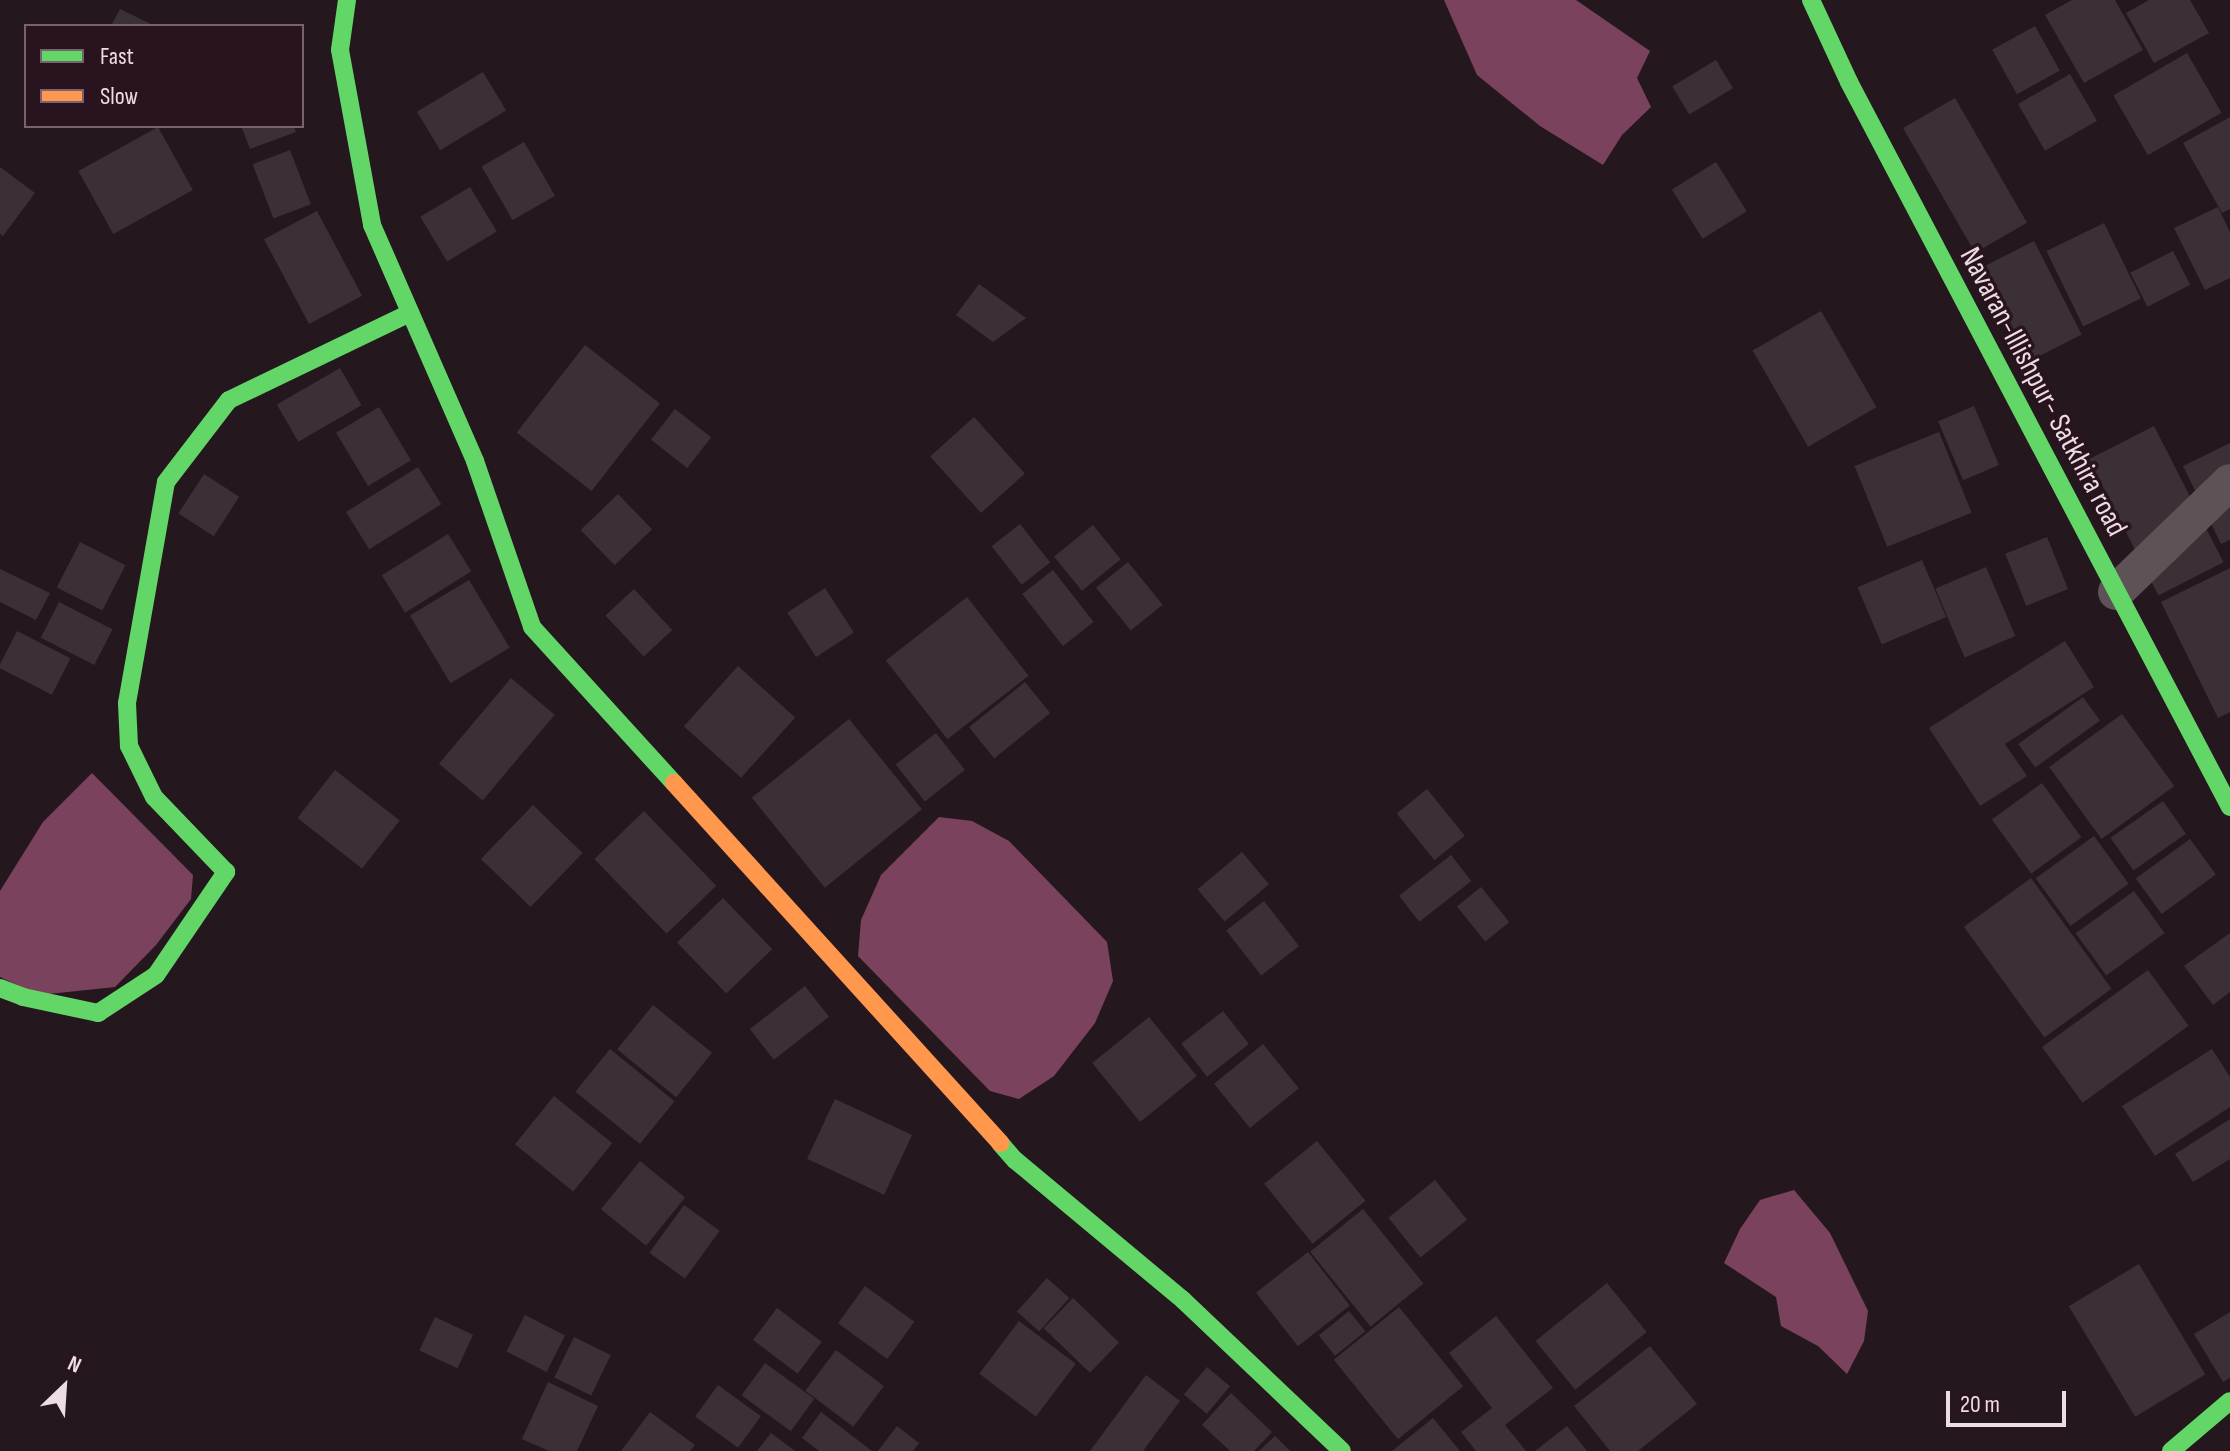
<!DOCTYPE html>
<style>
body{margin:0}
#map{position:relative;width:2230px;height:1451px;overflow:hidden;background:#24181e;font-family:"Sofia Sans Condensed",sans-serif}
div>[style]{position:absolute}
.water>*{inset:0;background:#7b425e}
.building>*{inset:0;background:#3a3035;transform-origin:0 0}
.street>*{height:36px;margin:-18px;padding:0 18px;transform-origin:18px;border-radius:18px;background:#5d5357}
.fast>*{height:18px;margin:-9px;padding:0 9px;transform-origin:9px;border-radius:9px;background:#63d668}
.slow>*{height:18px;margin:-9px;padding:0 9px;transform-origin:9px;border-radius:9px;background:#ff974d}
span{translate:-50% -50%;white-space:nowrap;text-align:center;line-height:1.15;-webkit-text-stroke:7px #29131e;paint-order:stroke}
.street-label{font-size:30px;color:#ecdce3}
.legend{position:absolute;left:24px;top:24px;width:280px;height:104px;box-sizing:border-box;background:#29131e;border:2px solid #77636d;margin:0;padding:10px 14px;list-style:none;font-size:24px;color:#ecdce3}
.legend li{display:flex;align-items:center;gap:16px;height:40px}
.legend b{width:40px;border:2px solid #77636d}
.north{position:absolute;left:24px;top:1347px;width:80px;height:80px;-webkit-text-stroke:6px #29131e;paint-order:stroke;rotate:25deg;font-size:22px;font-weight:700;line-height:32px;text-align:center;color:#ecdce3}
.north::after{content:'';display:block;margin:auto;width:28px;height:36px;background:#ecdce3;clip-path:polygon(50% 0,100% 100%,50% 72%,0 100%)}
.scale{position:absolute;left:1946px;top:1391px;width:120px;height:36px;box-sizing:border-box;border:4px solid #ecdce3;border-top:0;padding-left:10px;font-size:24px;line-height:28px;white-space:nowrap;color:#ecdce3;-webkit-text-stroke:6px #29131e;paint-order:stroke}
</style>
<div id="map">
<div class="water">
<div style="clip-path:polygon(1444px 0,1576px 0,1650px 51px,1637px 78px,1651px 107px,1622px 135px,1603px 165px,1540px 126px,1477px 75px)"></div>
<div style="clip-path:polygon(92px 773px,193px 875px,191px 899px,156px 945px,115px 987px,39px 995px,0 977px,0 891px,43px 822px)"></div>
<div style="clip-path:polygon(939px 817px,972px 821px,1009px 841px,1107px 942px,1113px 981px,1095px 1023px,1054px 1076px,1019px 1099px,990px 1091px,858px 956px,861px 920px,881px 875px)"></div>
<div style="clip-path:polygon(1794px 1190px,1830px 1233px,1868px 1311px,1864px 1341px,1847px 1374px,1818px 1346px,1781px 1326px,1776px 1297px,1724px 1263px,1740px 1229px,1760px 1200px)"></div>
</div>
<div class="building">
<div style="clip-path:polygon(2072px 0,2115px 0,2143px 50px,2084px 83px,2045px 15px)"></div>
<div style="clip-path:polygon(2149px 0,2190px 0,2209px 33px,2154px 63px,2126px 13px)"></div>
<div style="clip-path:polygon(120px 9px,155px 26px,111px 26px)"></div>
<div style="left:2035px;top:26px;width:51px;height:49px;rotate:61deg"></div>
<div style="left:2187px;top:53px;width:69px;height:85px;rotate:60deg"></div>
<div style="left:1716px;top:60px;width:33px;height:51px;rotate:59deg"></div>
<div style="left:483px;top:72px;width:45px;height:77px;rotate:59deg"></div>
<div style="left:2070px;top:74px;width:54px;height:60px;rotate:60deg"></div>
<div style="left:1955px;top:98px;width:144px;height:60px;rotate:60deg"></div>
<div style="clip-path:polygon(2230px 117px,2230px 209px,2222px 213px,2183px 143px)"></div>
<div style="clip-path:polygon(241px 126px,294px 126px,296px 132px,250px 149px)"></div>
<div style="left:158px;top:127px;width:72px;height:91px;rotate:61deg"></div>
<div style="left:524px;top:142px;width:62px;height:49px;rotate:60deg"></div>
<div style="left:290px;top:150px;width:58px;height:40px;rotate:69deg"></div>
<div style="left:1716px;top:162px;width:58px;height:52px;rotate:58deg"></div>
<div style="clip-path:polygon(0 167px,35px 193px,3px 236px,0 234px)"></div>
<div style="left:470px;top:187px;width:52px;height:58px;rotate:59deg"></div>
<div style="clip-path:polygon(2218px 207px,2230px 232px,2230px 278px,2205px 290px,2174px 228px)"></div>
<div style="left:317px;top:211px;width:96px;height:60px;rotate:62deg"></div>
<div style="left:2104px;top:223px;width:84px;height:64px;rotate:64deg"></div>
<div style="left:2034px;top:241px;width:105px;height:64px;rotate:63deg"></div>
<div style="left:2173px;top:251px;width:38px;height:48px;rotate:63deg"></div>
<div style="clip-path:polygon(979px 284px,1026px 318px,993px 342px,956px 315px)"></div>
<div style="left:1821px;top:311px;width:111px;height:79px;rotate:60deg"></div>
<div style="left:585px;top:345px;width:95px;height:111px;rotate:38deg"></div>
<div style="left:340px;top:368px;width:43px;height:73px;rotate:60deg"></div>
<div style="left:1974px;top:406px;width:64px;height:39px;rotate:67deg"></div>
<div style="left:379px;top:407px;width:62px;height:50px;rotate:59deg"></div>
<div style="left:675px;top:409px;width:46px;height:39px;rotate:38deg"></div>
<div style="left:974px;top:417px;width:76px;height:59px;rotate:48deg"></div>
<div style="left:2154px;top:426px;width:153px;height:73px;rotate:63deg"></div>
<div style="left:1939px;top:432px;width:87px;height:91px;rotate:68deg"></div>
<div style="clip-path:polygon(2230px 443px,2230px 540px,2221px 544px,2183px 466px)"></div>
<div style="left:418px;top:467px;width:44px;height:85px;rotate:58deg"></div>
<div style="left:204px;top:474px;width:42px;height:47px;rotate:33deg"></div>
<div style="left:618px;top:494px;width:49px;height:52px;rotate:46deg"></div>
<div style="left:1020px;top:524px;width:49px;height:36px;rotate:52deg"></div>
<div style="left:1093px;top:525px;width:44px;height:50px;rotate:51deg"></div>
<div style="left:448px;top:534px;width:44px;height:78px;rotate:58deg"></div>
<div style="left:2047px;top:537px;width:56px;height:45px;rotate:68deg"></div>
<div style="left:80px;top:542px;width:51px;height:51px;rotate:27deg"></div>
<div style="left:1922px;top:560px;width:62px;height:70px;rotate:67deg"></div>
<div style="left:1128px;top:562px;width:55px;height:41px;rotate:51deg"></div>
<div style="left:1986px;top:567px;width:75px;height:55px;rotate:67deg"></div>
<div style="clip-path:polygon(2230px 568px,2230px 712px,2218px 718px,2161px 602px)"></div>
<div style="clip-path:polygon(0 569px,50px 593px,36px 620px,0 602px)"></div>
<div style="left:1053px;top:570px;width:66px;height:39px;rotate:52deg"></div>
<div style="left:469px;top:580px;width:79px;height:69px;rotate:59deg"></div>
<div style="left:825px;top:588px;width:53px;height:45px;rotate:57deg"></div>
<div style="left:634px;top:589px;width:56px;height:39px;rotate:47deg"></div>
<div style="left:967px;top:597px;width:100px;height:103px;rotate:52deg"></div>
<div style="left:59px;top:602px;width:60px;height:40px;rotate:27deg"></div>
<div style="left:17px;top:631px;width:60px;height:41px;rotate:27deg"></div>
<div style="clip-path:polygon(2065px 641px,2094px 687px,2005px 744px,2027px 776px,1980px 806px,1929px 728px)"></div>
<div style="left:738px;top:666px;width:77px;height:81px;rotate:42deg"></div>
<div style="left:511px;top:678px;width:57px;height:112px;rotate:40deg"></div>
<div style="left:1025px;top:682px;width:40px;height:72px;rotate:51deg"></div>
<div style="left:2083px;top:697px;width:29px;height:80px;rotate:54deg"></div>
<div style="left:2122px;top:714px;width:89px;height:90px;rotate:54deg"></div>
<div style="left:849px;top:719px;width:116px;height:125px;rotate:51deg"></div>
<div style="left:936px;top:733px;width:47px;height:51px;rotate:52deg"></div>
<div style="left:335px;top:770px;width:82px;height:61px;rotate:38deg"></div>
<div style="left:2042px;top:783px;width:67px;height:62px;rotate:54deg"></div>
<div style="left:1427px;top:789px;width:60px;height:39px;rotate:51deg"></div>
<div style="left:2163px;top:801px;width:40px;height:64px;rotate:55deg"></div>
<div style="left:533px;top:805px;width:69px;height:75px;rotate:44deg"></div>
<div style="left:644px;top:811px;width:104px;height:69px;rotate:46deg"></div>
<div style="left:2094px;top:836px;width:59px;height:72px;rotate:54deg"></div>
<div style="left:2190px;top:839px;width:44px;height:67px;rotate:54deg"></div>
<div style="left:1242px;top:852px;width:42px;height:58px;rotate:50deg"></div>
<div style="left:1451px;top:855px;width:33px;height:66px;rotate:52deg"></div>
<div style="left:2031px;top:878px;width:137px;height:83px;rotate:54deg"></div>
<div style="left:1481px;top:887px;width:45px;height:31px;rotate:51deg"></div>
<div style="left:2134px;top:891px;width:52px;height:72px;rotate:54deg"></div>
<div style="left:723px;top:898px;width:71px;height:64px;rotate:46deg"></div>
<div style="left:1264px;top:901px;width:57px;height:48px;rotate:52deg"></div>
<div style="clip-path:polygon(2230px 933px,2230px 992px,2213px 1005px,2184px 966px)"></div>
<div style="left:2148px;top:970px;width:69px;height:131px;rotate:54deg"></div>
<div style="left:805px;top:986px;width:39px;height:70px;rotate:52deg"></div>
<div style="left:653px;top:1005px;width:76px;height:57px;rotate:39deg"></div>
<div style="left:1223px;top:1011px;width:42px;height:53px;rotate:52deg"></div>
<div style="left:1149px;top:1017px;width:76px;height:73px;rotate:51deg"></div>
<div style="left:1263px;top:1044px;width:57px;height:63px;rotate:51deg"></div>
<div style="left:610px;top:1049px;width:83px;height:55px;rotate:39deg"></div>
<div style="clip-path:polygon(2212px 1049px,2230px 1077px,2230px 1107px,2155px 1156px,2122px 1106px)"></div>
<div style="left:554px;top:1096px;width:75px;height:62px;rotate:39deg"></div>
<div style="left:835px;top:1099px;width:85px;height:66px;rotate:25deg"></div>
<div style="clip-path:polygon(2230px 1119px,2230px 1159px,2193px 1182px,2175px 1154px)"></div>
<div style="left:1317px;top:1141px;width:77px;height:68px;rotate:51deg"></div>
<div style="left:640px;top:1161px;width:58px;height:62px;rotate:39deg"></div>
<div style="left:1435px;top:1180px;width:51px;height:60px;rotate:51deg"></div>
<div style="left:684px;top:1205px;width:44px;height:59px;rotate:36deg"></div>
<div style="left:1363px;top:1209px;width:96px;height:68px;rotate:51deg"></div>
<div style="left:1308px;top:1252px;width:68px;height:66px;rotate:52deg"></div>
<div style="left:2139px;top:1264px;width:129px;height:82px;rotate:59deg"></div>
<div style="left:1047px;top:1278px;width:30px;height:45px;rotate:42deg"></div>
<div style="left:1607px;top:1283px;width:63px;height:92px;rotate:51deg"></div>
<div style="left:865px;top:1286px;width:61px;height:46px;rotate:36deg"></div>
<div style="left:1073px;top:1298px;width:64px;height:42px;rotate:44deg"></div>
<div style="left:1399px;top:1307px;width:102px;height:84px;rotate:51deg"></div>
<div style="left:777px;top:1308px;width:56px;height:40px;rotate:37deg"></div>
<div style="left:1349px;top:1311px;width:26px;height:39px;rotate:51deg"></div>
<div style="clip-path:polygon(2230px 1312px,2230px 1378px,2223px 1382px,2194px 1334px)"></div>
<div style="left:525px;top:1315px;width:45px;height:41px;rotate:27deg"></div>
<div style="clip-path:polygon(1496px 1316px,1553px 1388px,1505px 1425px,1526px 1451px,1476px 1451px,1461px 1432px,1492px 1408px,1449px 1353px)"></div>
<div style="left:435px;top:1317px;width:42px;height:37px;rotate:25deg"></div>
<div style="left:1019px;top:1321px;width:71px;height:66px;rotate:37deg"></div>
<div style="left:574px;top:1337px;width:41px;height:45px;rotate:26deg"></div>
<div style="clip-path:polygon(1650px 1346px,1697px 1404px,1638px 1451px,1610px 1451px,1574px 1406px)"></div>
<div style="left:836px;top:1350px;width:60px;height:51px;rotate:37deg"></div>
<div style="left:765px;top:1363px;width:61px;height:40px;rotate:36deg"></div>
<div style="left:1207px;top:1367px;width:30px;height:36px;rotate:40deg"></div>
<div style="clip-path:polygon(1146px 1375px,1180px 1401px,1143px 1451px,1090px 1451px)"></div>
<div style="clip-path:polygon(548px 1382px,598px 1406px,577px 1451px,549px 1451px,522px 1439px)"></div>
<div style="left:718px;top:1385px;width:53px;height:39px;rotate:36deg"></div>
<div style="clip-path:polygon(1231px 1393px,1272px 1432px,1254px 1451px,1230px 1451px,1202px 1425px)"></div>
<div style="clip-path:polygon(650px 1412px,695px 1445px,690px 1451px,621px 1451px)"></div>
<div style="clip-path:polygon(821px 1412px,872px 1451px,819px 1451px,802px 1438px)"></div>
<div style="clip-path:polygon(1433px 1418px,1460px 1451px,1392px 1451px)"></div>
<div style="clip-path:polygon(897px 1426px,919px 1443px,913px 1451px,878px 1451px)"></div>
<div style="clip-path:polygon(1567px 1426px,1587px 1451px,1535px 1451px)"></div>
<div style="clip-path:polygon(771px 1433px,795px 1451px,757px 1451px)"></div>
<div style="clip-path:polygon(1275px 1436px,1290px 1451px,1259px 1451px)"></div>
</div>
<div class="street">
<div style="left:2116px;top:592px;width:158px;rotate:-44deg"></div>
</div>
<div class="fast">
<div style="left:347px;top:0;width:50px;rotate:98deg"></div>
<div style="left:340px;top:50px;width:178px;rotate:79.6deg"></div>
<div style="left:372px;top:225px;width:257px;rotate:66.4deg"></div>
<div style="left:475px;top:461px;width:176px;rotate:71deg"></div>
<div style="left:532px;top:627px;width:211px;rotate:47.7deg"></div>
<div style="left:1811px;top:0;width:90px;rotate:65.1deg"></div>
<div style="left:1849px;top:82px;width:819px;rotate:62.28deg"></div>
<div style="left:0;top:988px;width:25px;rotate:21deg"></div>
<div style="left:23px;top:997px;width:77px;rotate:12deg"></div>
<div style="left:98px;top:1013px;width:69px;rotate:-33.2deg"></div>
<div style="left:156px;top:975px;width:125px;rotate:-55.8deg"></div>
<div style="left:226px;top:872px;width:104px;rotate:-133.8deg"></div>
<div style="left:154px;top:797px;width:57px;rotate:-116.1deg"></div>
<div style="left:129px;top:746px;width:43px;rotate:-92.7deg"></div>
<div style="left:127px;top:703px;width:224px;rotate:-80deg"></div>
<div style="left:166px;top:482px;width:103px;rotate:-52.5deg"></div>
<div style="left:229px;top:400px;width:201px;rotate:-25.7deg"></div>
<div style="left:1000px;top:1143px;width:23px;rotate:49deg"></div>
<div style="left:1015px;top:1160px;width:219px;rotate:39.8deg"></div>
<div style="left:1183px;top:1300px;width:219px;rotate:43.5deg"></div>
<div style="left:2171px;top:1451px;width:77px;rotate:-40.3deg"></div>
</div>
<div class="slow">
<div style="left:674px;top:783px;width:486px;rotate:47.8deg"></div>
</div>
<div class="street-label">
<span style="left:2043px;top:392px;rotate:62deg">Navaran-Illishpur- Satkhira road</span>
</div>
<ul class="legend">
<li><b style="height:10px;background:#63d668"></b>Fast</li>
<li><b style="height:10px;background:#ff974d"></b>Slow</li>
</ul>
<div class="north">N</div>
<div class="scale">20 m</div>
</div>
